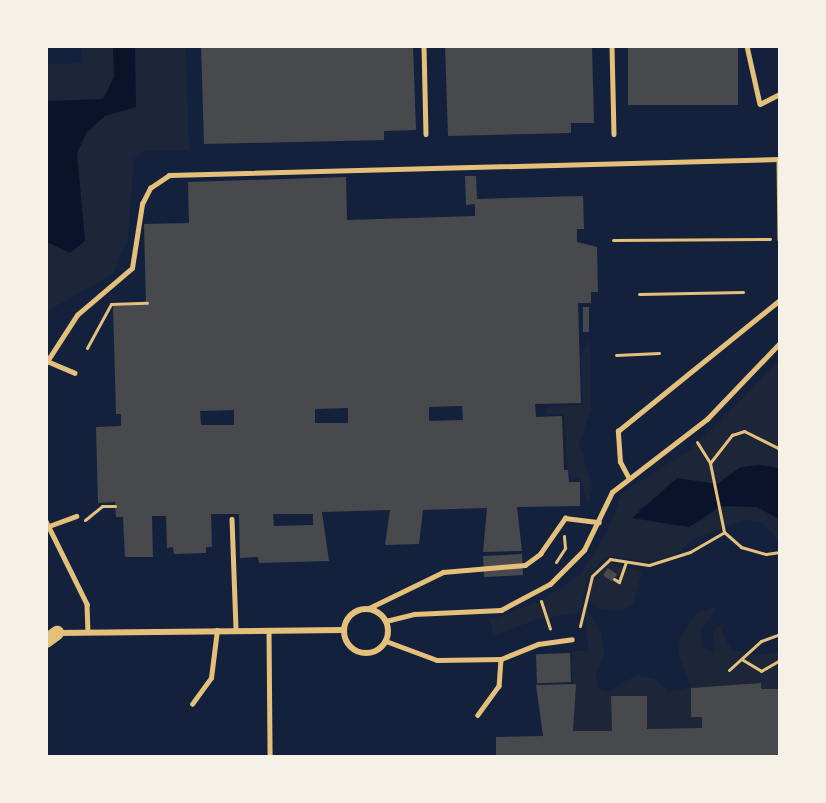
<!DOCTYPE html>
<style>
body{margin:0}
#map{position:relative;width:826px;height:803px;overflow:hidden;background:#14213d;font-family:"Alegreya Sans",sans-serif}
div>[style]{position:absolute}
.green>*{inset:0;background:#1d2539}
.water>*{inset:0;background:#0b132b}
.building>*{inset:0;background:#48494c;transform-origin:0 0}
.path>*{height:3px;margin:-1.5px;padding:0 1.5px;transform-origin:1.5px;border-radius:1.5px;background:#e5c07b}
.service>*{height:4.5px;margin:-2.25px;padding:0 2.25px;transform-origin:2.25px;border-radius:2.25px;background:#e5c07b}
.minor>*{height:6px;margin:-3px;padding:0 3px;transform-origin:3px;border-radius:3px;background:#e5c07b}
.minor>.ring{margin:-3px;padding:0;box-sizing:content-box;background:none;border:6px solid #e5c07b;border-radius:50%}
.primary>*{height:14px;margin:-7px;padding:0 7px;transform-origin:7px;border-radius:7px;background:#e5c07b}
span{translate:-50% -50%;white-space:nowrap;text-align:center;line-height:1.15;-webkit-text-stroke:4.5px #f6f1e7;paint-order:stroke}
.frame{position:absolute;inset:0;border:48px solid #f6f1e7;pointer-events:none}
</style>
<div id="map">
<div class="green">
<div style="clip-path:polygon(82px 47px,186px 47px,189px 150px,144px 151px,134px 159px,128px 238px,113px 274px,47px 311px,46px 64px,82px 63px)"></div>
<div style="clip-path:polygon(590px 339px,591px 410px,579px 443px,592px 485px,589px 506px,580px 479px,572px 478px,567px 465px,564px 414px,547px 414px,547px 407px,583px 405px,581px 355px)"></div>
<div style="clip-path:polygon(779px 360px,779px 470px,741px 467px,717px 484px,677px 478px,652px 504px,639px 508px,642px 519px,675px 526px,700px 522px,721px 506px,757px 507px,779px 519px,779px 541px,763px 523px,745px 520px,695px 538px,675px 555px,649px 562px,613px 556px,602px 560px,587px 581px,580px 613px,538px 619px,493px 636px,490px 620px,541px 601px,580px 575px,608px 530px,622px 493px,693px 448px)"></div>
<div style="clip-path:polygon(609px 562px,642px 572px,633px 605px,620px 611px,599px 609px,586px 599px,594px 577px)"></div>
<div style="clip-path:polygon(585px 607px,601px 631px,605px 654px,596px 674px,597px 688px,607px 692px,637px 675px,655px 679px,668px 692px,691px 687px,678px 654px,680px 638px,696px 614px,712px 607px,717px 608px,701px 629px,702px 647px,715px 652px,713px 631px,724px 623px,722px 633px,732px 650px,758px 655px,779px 652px,779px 689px,761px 689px,761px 683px,692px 688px,691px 717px,702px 717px,702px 728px,647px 729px,647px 696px,612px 696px,612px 731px,573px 731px,572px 651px,588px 651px)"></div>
</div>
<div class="water">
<div style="clip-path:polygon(113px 47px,135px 47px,136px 107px,105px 116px,87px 132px,77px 153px,85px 241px,70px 253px,47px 242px,47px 101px,103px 99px,114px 77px)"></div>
<div style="clip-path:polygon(760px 465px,779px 468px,779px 519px,757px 507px,721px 506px,689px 527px,632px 518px,677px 478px,717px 484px,741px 467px)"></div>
</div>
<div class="building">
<div style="clip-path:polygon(201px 46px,413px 46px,416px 130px,384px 131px,384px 140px,204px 144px)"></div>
<div style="clip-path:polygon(445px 46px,592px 46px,594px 123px,571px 123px,571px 133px,448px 136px)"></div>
<div style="left:628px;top:46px;width:110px;height:59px"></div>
<div style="clip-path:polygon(evenodd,465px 176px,476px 176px,477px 199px,583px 196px,584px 229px,577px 229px,577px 242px,597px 247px,598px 292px,591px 292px,591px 303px,578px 303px,581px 403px,535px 404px,536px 417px,562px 416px,564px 470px,568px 470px,569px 482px,580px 482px,580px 506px,517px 507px,522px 551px,483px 552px,487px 508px,423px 510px,419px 544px,385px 545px,390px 510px,322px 512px,329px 561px,259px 563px,258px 557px,240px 558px,239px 514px,211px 514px,212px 547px,206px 547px,206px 553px,174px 554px,173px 547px,167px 548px,166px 516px,152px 516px,153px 557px,125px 557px,123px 517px,116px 517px,115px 502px,98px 503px,96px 427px,121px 426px,121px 414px,116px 414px,113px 306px,146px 305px,144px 224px,189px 223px,188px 182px,346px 177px,347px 220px,475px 216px,475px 204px,466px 205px,465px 176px,462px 406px,463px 420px,429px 421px,429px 407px,462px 406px,465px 176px,348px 408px,348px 423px,315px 423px,315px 409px,348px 408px,465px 176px,234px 410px,234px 425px,201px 425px,200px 411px,234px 410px,465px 176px,273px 514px,313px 514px,313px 525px,274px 526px,273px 514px)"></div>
<div style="left:583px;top:307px;width:6px;height:25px"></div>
<div style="left:522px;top:554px;width:21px;height:39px;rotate:87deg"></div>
<div style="left:608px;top:568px;width:11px;height:9px;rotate:34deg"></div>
<div style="left:570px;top:653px;width:29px;height:34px;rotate:88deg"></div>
<div style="clip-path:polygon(761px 683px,761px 689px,780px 689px,780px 756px,496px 756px,496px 737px,543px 736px,536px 685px,576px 684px,573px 731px,612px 731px,611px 696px,647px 696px,647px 729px,702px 728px,702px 717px,691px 717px,691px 688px)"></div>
</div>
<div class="path">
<div style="left:613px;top:240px;width:157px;rotate:-0.4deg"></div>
<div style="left:639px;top:294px;width:104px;rotate:-1.1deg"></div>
<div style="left:46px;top:329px;width:5px;rotate:90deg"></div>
<div style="left:87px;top:348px;width:50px;rotate:-61.4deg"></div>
<div style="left:111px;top:304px;width:36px;rotate:-2deg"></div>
<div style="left:616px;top:355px;width:43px;rotate:-2.7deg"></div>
<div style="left:697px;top:442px;width:25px;rotate:58deg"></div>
<div style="left:710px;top:463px;width:70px;rotate:78.5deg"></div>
<div style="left:724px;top:532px;width:23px;rotate:41deg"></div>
<div style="left:741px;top:547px;width:26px;rotate:16deg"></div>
<div style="left:766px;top:554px;width:14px;rotate:-8deg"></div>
<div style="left:710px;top:463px;width:36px;rotate:-52deg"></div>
<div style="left:732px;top:435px;width:13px;rotate:-18deg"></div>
<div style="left:744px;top:431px;width:40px;rotate:26.6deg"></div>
<div style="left:85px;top:520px;width:22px;rotate:-39deg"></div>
<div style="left:102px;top:506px;width:13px"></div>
<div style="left:556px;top:562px;width:17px;rotate:-57deg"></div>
<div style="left:565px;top:548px;width:12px;rotate:-95deg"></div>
<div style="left:614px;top:579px;width:6px;rotate:31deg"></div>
<div style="left:619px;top:582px;width:21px;rotate:-71deg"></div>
<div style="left:541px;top:601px;width:29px;rotate:72deg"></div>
<div style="left:580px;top:626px;width:51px;rotate:-76.5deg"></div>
<div style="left:592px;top:576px;width:25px;rotate:-43deg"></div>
<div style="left:610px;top:559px;width:39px;rotate:9deg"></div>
<div style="left:649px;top:565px;width:43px;rotate:-17.6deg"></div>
<div style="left:690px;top:552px;width:39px;rotate:-30deg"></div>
<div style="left:743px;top:660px;width:21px;rotate:31deg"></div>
<div style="left:761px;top:671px;width:22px;rotate:-30deg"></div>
<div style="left:729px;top:670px;width:43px;rotate:-42.2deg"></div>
<div style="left:761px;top:641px;width:20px;rotate:-20deg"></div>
<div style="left:127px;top:756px;width:23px"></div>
<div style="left:151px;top:756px;width:28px"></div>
</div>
<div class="service">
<div style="left:424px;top:46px;width:88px;rotate:88.7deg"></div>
<div style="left:612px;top:46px;width:88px;rotate:88.7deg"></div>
<div style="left:747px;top:46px;width:59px;rotate:77.4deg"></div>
<div style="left:760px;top:104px;width:22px;rotate:-27deg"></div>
<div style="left:47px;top:361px;width:30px;rotate:23deg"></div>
<div style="left:46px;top:363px;width:57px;rotate:-57.1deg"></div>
<div style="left:77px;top:315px;width:72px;rotate:-40.5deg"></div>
<div style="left:132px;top:268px;width:65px;rotate:-81.1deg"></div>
<div style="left:142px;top:204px;width:18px;rotate:-63deg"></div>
<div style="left:150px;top:188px;width:23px;rotate:-34deg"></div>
<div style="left:169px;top:175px;width:610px;rotate:-1.5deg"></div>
<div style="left:779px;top:159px;width:80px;rotate:89.3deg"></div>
<div style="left:628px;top:477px;width:17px;rotate:-118deg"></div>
<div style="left:620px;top:462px;width:31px;rotate:-94deg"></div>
<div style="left:618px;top:431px;width:208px;rotate:-39deg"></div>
<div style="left:232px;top:519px;width:111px;rotate:87.9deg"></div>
<div style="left:46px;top:521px;width:93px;rotate:63.7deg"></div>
<div style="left:87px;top:604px;width:28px;rotate:88deg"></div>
<div style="left:49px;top:526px;width:29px;rotate:-20deg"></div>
<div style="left:369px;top:608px;width:82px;rotate:-25.9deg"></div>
<div style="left:443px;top:572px;width:82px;rotate:-4.9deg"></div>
<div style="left:525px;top:565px;width:19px;rotate:-36deg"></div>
<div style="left:540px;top:554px;width:44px;rotate:-55.2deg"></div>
<div style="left:565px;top:518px;width:34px;rotate:7deg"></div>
<div style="left:386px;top:621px;width:29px;rotate:-14deg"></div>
<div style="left:414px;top:614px;width:87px;rotate:-2.6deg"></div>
<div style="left:501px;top:610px;width:55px;rotate:-28deg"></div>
<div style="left:550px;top:584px;width:48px;rotate:-45deg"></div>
<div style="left:584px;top:550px;width:64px;rotate:-64.2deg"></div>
<div style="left:612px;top:492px;width:120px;rotate:-37.5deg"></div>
<div style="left:707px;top:419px;width:105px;rotate:-46.2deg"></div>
<div style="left:269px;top:630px;width:126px;rotate:89.5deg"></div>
<div style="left:386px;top:641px;width:54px;rotate:20.4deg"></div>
<div style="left:437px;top:660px;width:64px;rotate:-0.9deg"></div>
<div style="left:501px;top:659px;width:27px;rotate:94deg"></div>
<div style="left:499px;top:686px;width:36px;rotate:126deg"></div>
<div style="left:501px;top:659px;width:40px;rotate:-22deg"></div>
<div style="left:538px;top:644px;width:34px;rotate:-8deg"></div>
<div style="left:192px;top:704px;width:32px;rotate:-54deg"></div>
<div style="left:211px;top:678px;width:48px;rotate:-82.9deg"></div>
</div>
<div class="minor">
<div class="ring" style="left:344px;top:609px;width:38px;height:38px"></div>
<div style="left:56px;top:633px;width:287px;rotate:-0.6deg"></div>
</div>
<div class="primary">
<div style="left:46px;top:641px;width:14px;rotate:-36deg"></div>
</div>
<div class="frame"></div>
</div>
